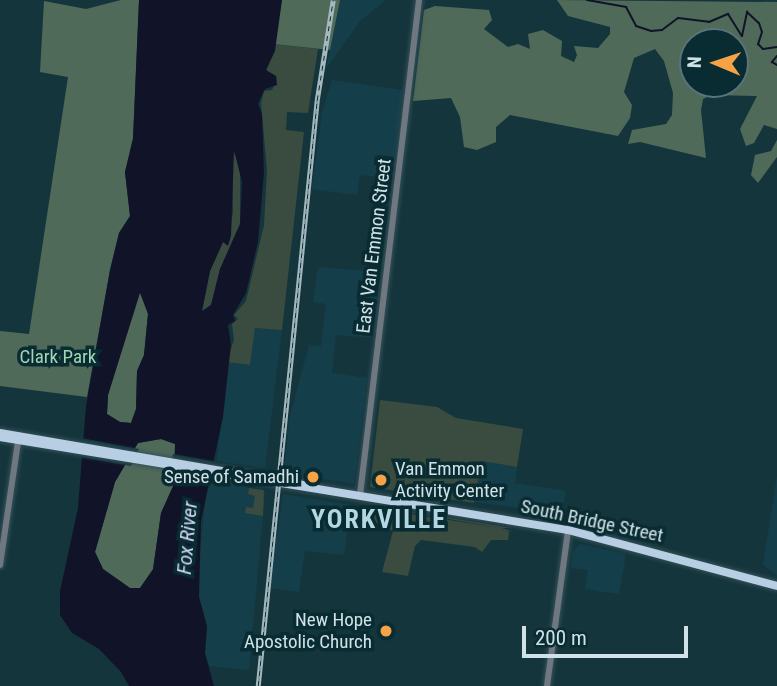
<!DOCTYPE html>
<style>
body{margin:0}
#map{position:relative;width:777px;height:686px;overflow:hidden;background:#15353d;font-family:"Roboto Condensed",sans-serif}
div>[style]{position:absolute}
.built>*{inset:0;background:#143f4a}
.green>*{inset:0;background:#3a4b40}
.forest>*{inset:0;background:#506a59}
.water>*{inset:0;background:#111429}
.pier>*{inset:0;background:#15353d;transform-origin:0 0}
.stream>*{height:2px;margin:-1px;padding:0 1px;transform-origin:1px;border-radius:1px;background:#111429}
.roads{filter:drop-shadow(0 0 2px #335158) drop-shadow(0 0 2px #335158)}
.tertiary>*{height:6px;margin:-3px;padding:0 3px;transform-origin:3px;border-radius:3px;background:#6f7881}
.trunk>*{height:8px;margin:-4px;padding:0 4px;transform-origin:4px;border-radius:4px;background:#b8cee3}
.rail>*{height:4.5px;margin-top:-2.25px;transform-origin:0;background:repeating-linear-gradient(90deg,#092b32 0 5px,#a4b9bf 0 10px);box-sizing:border-box;border-block:2px solid #a4b9bf}
.dots>*{width:19px;height:19px;translate:-50% -50%;box-sizing:border-box;border:4px solid #092b32;border-radius:50%}
span{translate:-50% -50%;white-space:nowrap;text-align:center;line-height:1.15;-webkit-text-stroke:7px #092b32;paint-order:stroke}
.street-label{font-size:19px;color:#d0e2e7}
.park-label{font-size:19px;color:#a2d5b3}
.poi-label{font-size:19px;color:#d0e2e7}
.left{translate:0 -50%;text-align:left}
.right{translate:-100% -50%;text-align:right}
.water-label{font-size:21px;color:#d2d8f7;font-style:italic}
.district-label{font-size:26px;color:#b4d8e2;font-weight:700;letter-spacing:2px}
.north{position:absolute;left:679px;top:28px;width:70px;height:70px;box-sizing:border-box;background:#092b32;border:2px solid #59747a;border-radius:50%;rotate:272deg;font-size:19px;font-weight:700;line-height:28px;text-align:center;color:#d0e2e7}
.north::after{content:'';display:block;margin:auto;width:24px;height:32px;background:#f6a247;clip-path:polygon(50% 0,100% 100%,50% 72%,0 100%)}
.scale{position:absolute;left:522px;top:626px;width:166px;height:32px;box-sizing:border-box;border:4px solid #d0e2e7;border-top:0;padding-left:9px;font-size:21px;line-height:24px;white-space:nowrap;color:#d0e2e7;-webkit-text-stroke:5px #092b32;paint-order:stroke}
</style>
<div id="map">
<div class="built">
<div style="clip-path:polygon(340px 0,386px 0,360px 21px,326px 69px)"></div>
<div style="clip-path:polygon(332px 80px,403px 90px,391px 179px,360px 175px,357px 195px,312px 189px,322px 112px)"></div>
<div style="clip-path:polygon(318px 267px,380px 272px,372px 338px,336px 335px,332px 373px,367px 378px,354px 484px,284px 473px,289px 420px,309px 345px,321px 346px,326px 304px,313px 302px)"></div>
<div style="clip-path:polygon(255px 328px,282px 330px,265px 468px,217px 461px,226px 362px,250px 365px)"></div>
<div style="clip-path:polygon(480px 461px,517px 467px,515px 483px,566px 491px,562px 514px,474px 502px)"></div>
<div style="clip-path:polygon(777px 475px,777px 575px,763px 565px)"></div>
<div style="clip-path:polygon(213px 479px,265px 492px,249px 670px,209px 666px,205px 653px,207px 626px,199px 597px,199px 561px,206px 494px)"></div>
<div style="clip-path:polygon(283px 494px,351px 505px,344px 555px,305px 551px,299px 592px,269px 588px)"></div>
<div style="clip-path:polygon(580px 544px,626px 554px,619px 594px,585px 589px,588px 570px,571px 568px,573px 551px)"></div>
</div>
<div class="green">
<div style="clip-path:polygon(274px 44px,318px 49px,308px 113px,287px 112px,286px 130px,304px 132px,282px 330px,255px 328px,250px 365px,226px 362px,234px 340px,232px 324px,238px 319px,234px 315px,246px 301px,264px 225px,267px 170px,261px 103px,264px 91px,272px 90px,277px 78px,266px 72px)"></div>
<div style="clip-path:polygon(232px 151px,240px 161px,240px 224px,220px 269px,211px 305px,202px 311px,210px 271px,223px 242px,228px 245px,233px 212px)"></div>
<div style="clip-path:polygon(380px 400px,437px 407px,456px 418px,523px 429px,517px 467px,481px 461px,474px 503px,370px 487px)"></div>
<div style="clip-path:polygon(249px 488px,264px 490px,263px 516px,245px 513px,246px 507px,253px 508px,255px 496px,248px 494px)"></div>
<div style="clip-path:polygon(369px 505px,512px 528px,502px 528px,514px 532px,509px 531px,508px 540px,491px 540px,482px 552px,475px 547px,421px 540px,415px 546px,408px 576px,382px 572px,393px 531px,373px 521px,362px 524px,366px 507px,500px 528px)"></div>
</div>
<div class="forest">
<div style="clip-path:polygon(121px 0,139px 0,133px 140px,125px 172px,130px 216px,119px 233px,110px 270px,87px 397px,0 386px,0 331px,29px 334px,68px 77px,40px 72px,44px 1px,86px 9px)"></div>
<div style="clip-path:polygon(282px 0,340px 0,330px 50px,274px 44px)"></div>
<div style="clip-path:polygon(evenodd,557px 0,777px 2px,777px 129px,764px 125px,754px 143px,746px 146px,740px 129px,757px 96px,711px 95px,703px 99px,701px 110px,706px 158px,640px 142px,628px 144px,632px 130px,666px 124px,672px 115px,673px 93px,664px 61px,655px 49px,634px 58px,624px 92px,632px 105px,630px 118px,618px 136px,510px 115px,496px 127px,496px 142px,477px 150px,464px 147px,460px 117px,451px 98px,413px 101px,424px 10px,435px 6px,489px 10px,492px 20px,484px 29px,508px 47px,518px 44px,530px 49px,528px 34px,543px 30px,562px 41px,561px 56px,574px 62px,577px 55px,574px 46px,598px 48px,610px 34px,610px 27px,568px 16px,557px 0,693px 42px,735px 42px,735px 84px,693px 84px,693px 42px)"></div>
<div style="clip-path:polygon(777px 140px,777px 157px,758px 183px,751px 175px,755px 155px,771px 151px)"></div>
<div style="clip-path:polygon(139px 293px,144px 294px,148px 314px,144px 355px,137px 371px,136px 409px,131px 423px,120px 422px,107px 414px,108px 395px)"></div>
<div style="clip-path:polygon(161px 439px,175px 444px,174px 484px,161px 513px,153px 570px,140px 588px,130px 588px,103px 569px,95px 552px,115px 482px,138px 443px)"></div>
<div style="clip-path:polygon(106px 614px,122px 621px,135px 636px,130px 640px,119px 635px)"></div>
</div>
<div class="water">
<div style="clip-path:polygon(evenodd,139px 0,282px 0,275px 51px,266px 70px,276px 76px,277px 85px,265px 89px,258px 104px,262px 114px,264px 172px,258px 242px,246px 293px,233px 315px,235px 321px,228px 325px,231px 345px,223px 417px,201px 521px,199px 597px,207px 626px,205px 653px,214px 686px,129px 686px,121px 672px,99px 649px,72px 633px,60px 615px,60px 591px,78px 508px,86px 406px,110px 270px,119px 233px,130px 216px,125px 172px,133px 138px,139px 0,234px 150px,242px 182px,240px 224px,220px 269px,211px 305px,202px 311px,210px 271px,223px 242px,228px 246px,231px 236px,234px 150px,139px 0,140px 293px,148px 314px,144px 355px,137px 371px,136px 409px,131px 423px,120px 422px,107px 414px,108px 395px,140px 293px,139px 0,161px 439px,175px 444px,174px 484px,161px 513px,153px 569px,140px 588px,130px 588px,103px 569px,95px 552px,115px 482px,138px 443px,161px 439px)"></div>
</div>
<div class="pier">
<div style="clip-path:polygon(81px 438px,139px 449px,131px 466px,80px 457px)"></div>
<div style="left:173px;top:454px;width:48px;height:19px;rotate:10deg"></div>
</div>
<div class="stream">
<div style="left:587px;top:0;width:40px;rotate:10deg"></div>
<div style="left:626px;top:7px;width:21px;rotate:62deg"></div>
<div style="left:636px;top:26px;width:16px;rotate:18deg"></div>
<div style="left:651px;top:31px;width:11px;rotate:-5deg"></div>
<div style="left:662px;top:30px;width:20px;rotate:-37deg"></div>
<div style="left:678px;top:18px;width:31px;rotate:7deg"></div>
<div style="left:709px;top:22px;width:21px;rotate:-23deg"></div>
<div style="left:728px;top:14px;width:26px;rotate:58deg"></div>
<div style="left:742px;top:36px;width:25px;rotate:-78deg"></div>
<div style="left:747px;top:12px;width:16px;rotate:43deg"></div>
<div style="left:759px;top:23px;width:9px;rotate:72deg"></div>
<div style="left:762px;top:32px;width:13px;rotate:108deg"></div>
<div style="left:758px;top:44px;width:7px;rotate:45deg"></div>
<div style="left:763px;top:49px;width:14px;rotate:-8deg"></div>
<div style="left:777px;top:56px;width:8px;rotate:130deg"></div>
<div style="left:772px;top:62px;width:6px;rotate:31deg"></div>
</div>
<div class="roads">
<div class="tertiary">
<div style="left:360px;top:495px;width:499px;rotate:-83.2deg"></div>
<div style="left:0;top:565px;width:125px;rotate:-81.7deg"></div>
<div style="left:547px;top:686px;width:157px;rotate:-82.3deg"></div>
</div>
<div class="trunk">
<div style="left:0;top:433px;width:315px;rotate:9.7deg"></div>
<div style="left:0;top:437px;width:576px;rotate:9.3deg"></div>
<div style="left:568px;top:530px;width:216px;rotate:15deg"></div>
</div>
</div>
<div class="rail">
<div style="left:258px;top:686px;width:589px;rotate:-84.25deg"></div>
<div style="left:317px;top:100px;width:101px;rotate:-80.9deg"></div>
</div>
<div class="dots">
<div style="left:313px;top:477px;background:#f6a247"></div>
<div style="left:381px;top:480px;background:#f6a247"></div>
<div style="left:386px;top:631px;background:#f6a247"></div>
</div>
<div class="street-label">
<span style="left:374px;top:246px;rotate:-83deg">East Van Emmon Street</span>
<span style="left:592px;top:521px;rotate:12deg">South Bridge Street</span>
</div>
<div class="park-label">
<span style="left:58px;top:357px">Clark Park</span>
</div>
<div class="poi-label">
<span class="left" style="left:395px;top:480px">Van Emmon<br>Activity Center</span>
<span class="right" style="left:299px;top:477px">Sense of Samadhi</span>
<span class="right" style="left:372px;top:631px">New Hope<br>Apostolic Church</span>
</div>
<div class="water-label">
<span style="left:187px;top:538px;rotate:-85deg">Fox River</span>
</div>
<div class="district-label">
<span style="left:379px;top:520px">YORKVILLE</span>
</div>
<div class="north">N</div>
<div class="scale">200 m</div>
</div>
